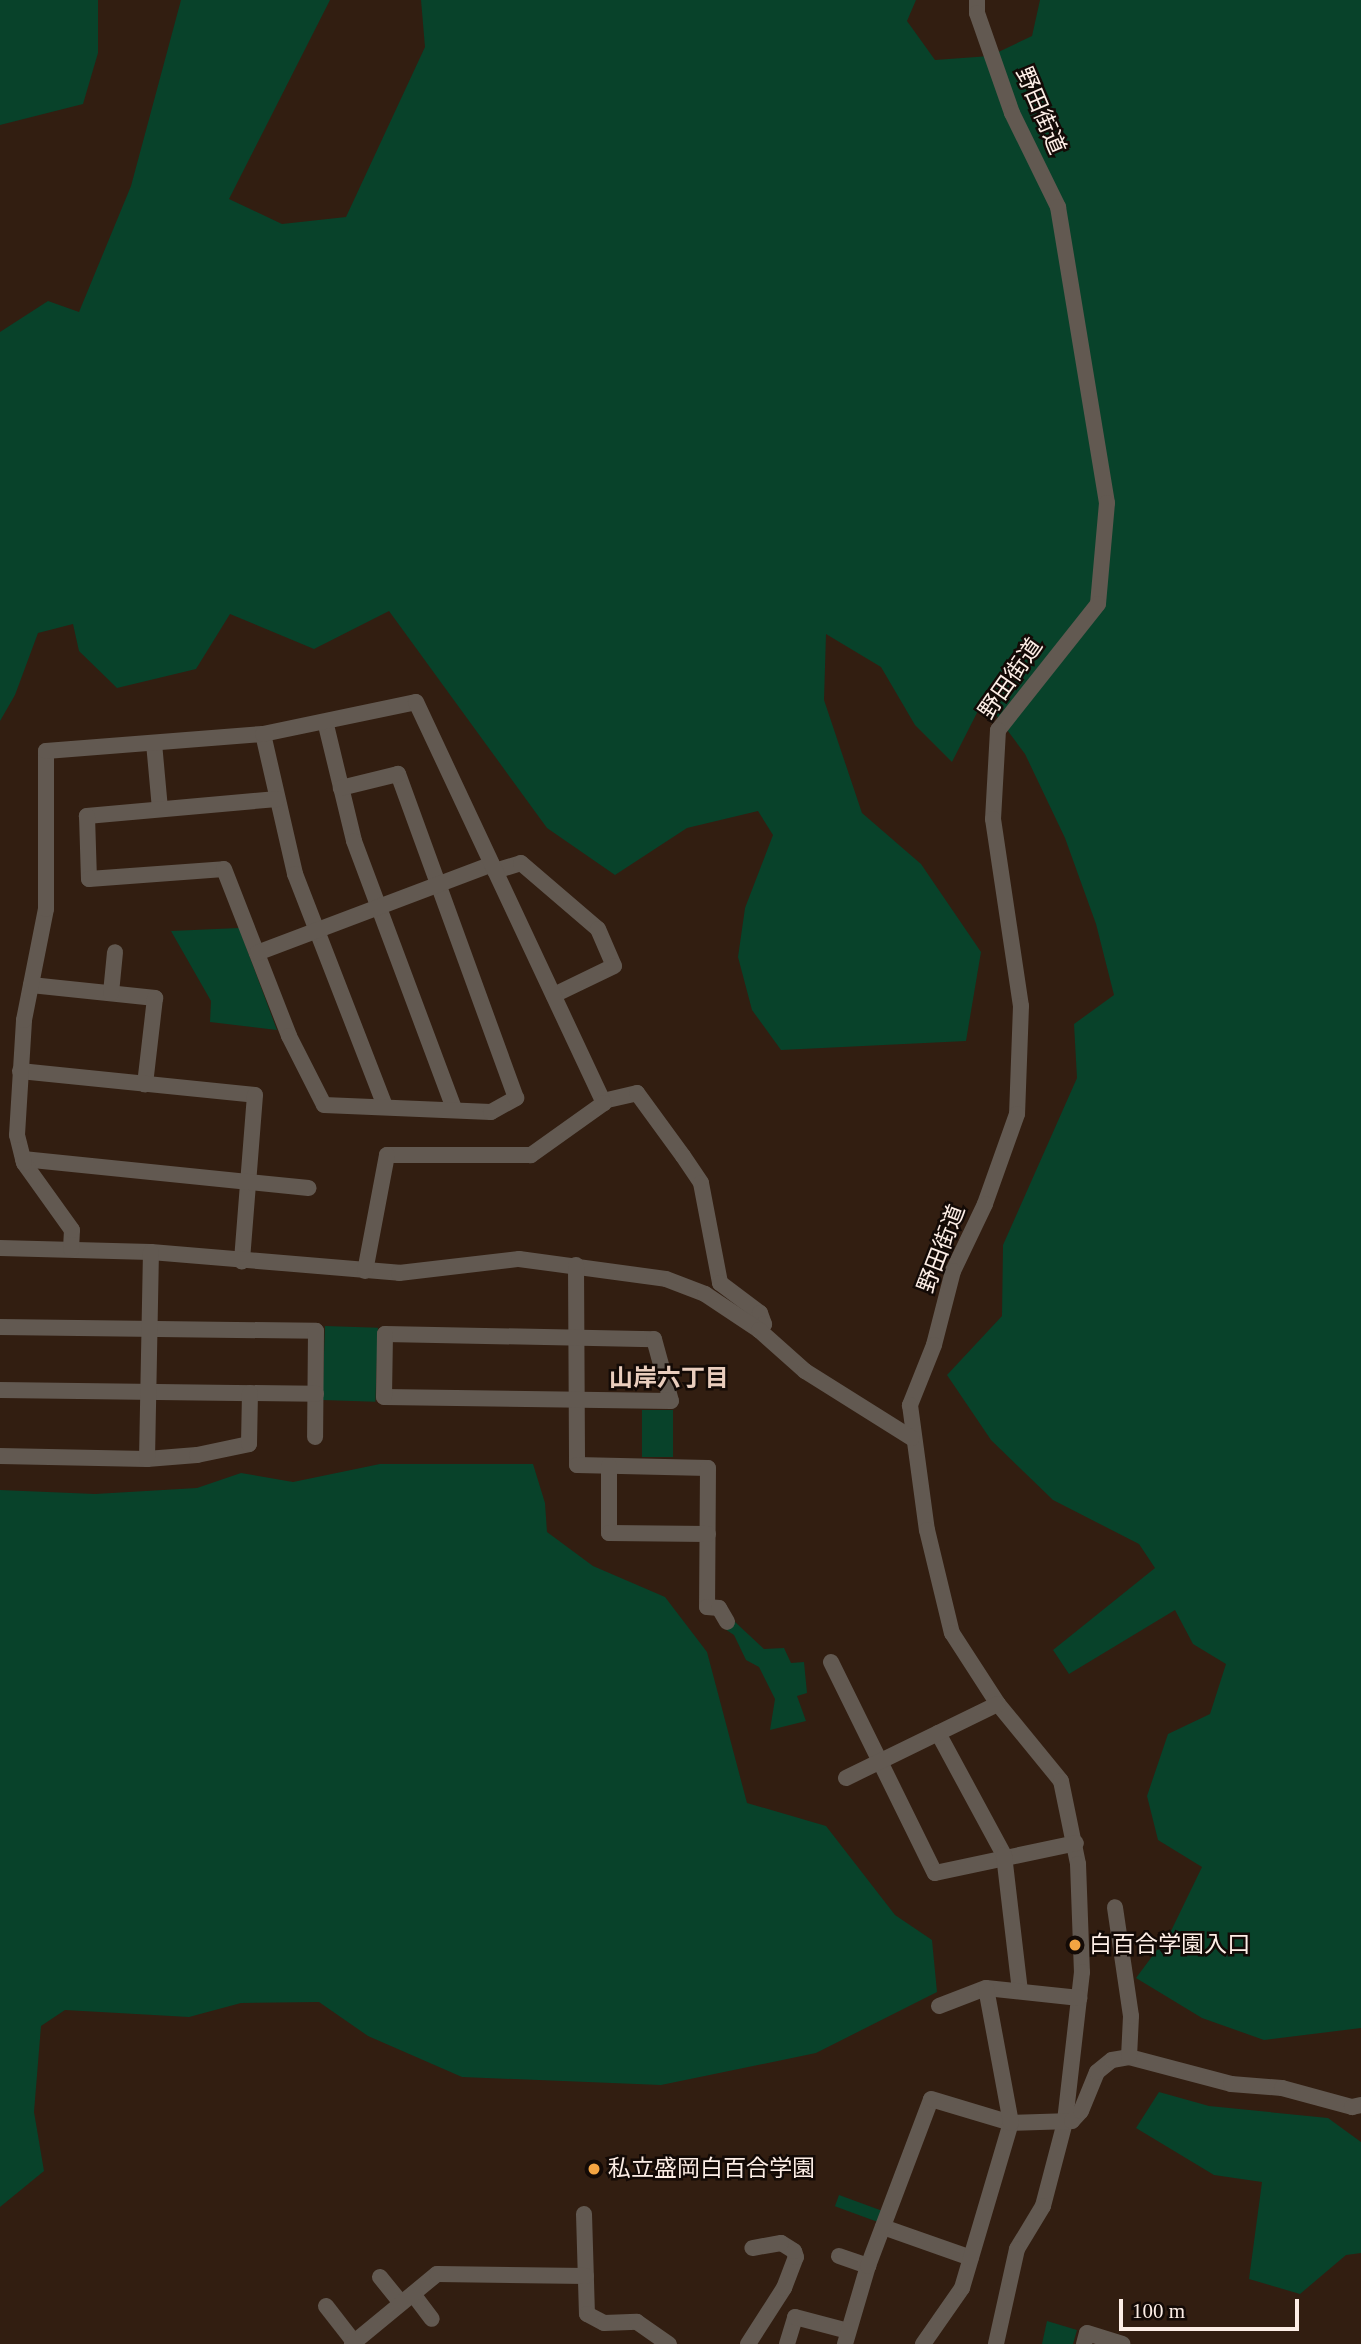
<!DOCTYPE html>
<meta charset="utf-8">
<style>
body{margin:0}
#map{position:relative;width:1361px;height:2344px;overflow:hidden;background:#321e11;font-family:"Times New Roman","Noto Sans JP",serif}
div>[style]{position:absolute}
.green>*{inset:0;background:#08422a;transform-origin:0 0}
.minor>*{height:16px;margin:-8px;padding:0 8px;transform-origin:8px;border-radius:8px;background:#625951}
.dots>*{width:19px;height:19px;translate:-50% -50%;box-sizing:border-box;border:4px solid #130a06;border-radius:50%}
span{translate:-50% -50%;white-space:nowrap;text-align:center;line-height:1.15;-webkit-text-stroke:5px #130a06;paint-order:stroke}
.street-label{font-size:23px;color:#fdeee6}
.poi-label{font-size:23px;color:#fdeee6}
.left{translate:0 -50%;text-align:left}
.neighbourhood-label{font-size:24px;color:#e9cdbd;font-weight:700}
.scale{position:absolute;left:1119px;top:2299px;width:180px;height:32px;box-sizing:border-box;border:4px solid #fdeee6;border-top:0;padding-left:9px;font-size:21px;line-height:24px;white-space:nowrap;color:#fdeee6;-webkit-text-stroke:5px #130a06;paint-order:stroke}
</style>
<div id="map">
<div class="green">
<div style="clip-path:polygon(0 0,98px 0,98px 53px,83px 104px,0 125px)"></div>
<div style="clip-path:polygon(181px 0,330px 0,229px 199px,282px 224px,346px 217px,425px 47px,421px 0,916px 0,907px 21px,935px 60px,990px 56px,1032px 36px,1040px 0,1361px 0,1361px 2028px,1264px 2040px,1202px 2018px,1136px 1978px,1171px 1931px,1202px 1867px,1158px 1840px,1147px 1796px,1168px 1734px,1210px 1714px,1226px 1664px,1193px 1644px,1175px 1610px,1069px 1674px,1053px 1650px,1155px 1568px,1139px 1544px,1053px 1500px,991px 1440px,947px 1375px,1002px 1316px,1003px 1245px,1077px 1078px,1074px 1024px,1114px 995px,1096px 924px,1065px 838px,1025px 754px,984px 699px,952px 762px,915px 725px,881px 667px,826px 634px,824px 700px,862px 813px,921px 864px,981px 952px,966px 1041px,781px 1050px,752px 1010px,738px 957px,745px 908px,773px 835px,758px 811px,687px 828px,615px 875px,547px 828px,389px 611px,314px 649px,230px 614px,196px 669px,117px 688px,79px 651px,73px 624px,38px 633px,15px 695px,0 721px,0 332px,48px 301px,79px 312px,131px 186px)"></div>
<div style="clip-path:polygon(239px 928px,277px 1030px,210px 1022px,211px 1001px,171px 931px)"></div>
<div style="left:325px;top:1326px;width:53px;height:74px;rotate:2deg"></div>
<div style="left:642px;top:1410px;width:31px;height:47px"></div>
<div style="clip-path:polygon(380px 1464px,533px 1464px,545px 1503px,547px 1532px,593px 1566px,665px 1597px,707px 1652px,747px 1803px,826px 1826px,895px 1915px,932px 1940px,937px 1992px,816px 2053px,661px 2085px,462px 2077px,368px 2036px,319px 2002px,241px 2003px,189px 2017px,65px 2010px,41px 2026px,34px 2112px,44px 2171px,0 2207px,0 1490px,95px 1494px,197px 1488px,241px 1473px,293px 1482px)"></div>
<div style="clip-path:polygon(734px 1621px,764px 1649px,784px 1648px,791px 1663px,804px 1662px,807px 1693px,797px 1696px,806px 1721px,770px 1730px,775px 1699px,759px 1667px,746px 1660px,734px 1635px,725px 1629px)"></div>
<div style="clip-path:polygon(1159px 2092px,1209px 2106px,1328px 2118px,1361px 2142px,1361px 2253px,1346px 2255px,1300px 2294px,1249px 2279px,1262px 2182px,1214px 2175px,1136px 2128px)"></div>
<div style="left:839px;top:2195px;width:45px;height:12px;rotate:20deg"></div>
<div style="clip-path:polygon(1047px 2321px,1077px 2330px,1073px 2344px,1042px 2344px)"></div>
</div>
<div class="minor">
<div style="left:977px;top:0;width:13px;rotate:90deg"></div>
<div style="left:977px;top:13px;width:106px;rotate:70.7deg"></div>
<div style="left:1012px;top:113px;width:105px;rotate:63.9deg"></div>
<div style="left:1058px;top:207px;width:300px;rotate:80.6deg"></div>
<div style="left:1107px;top:503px;width:101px;rotate:95.1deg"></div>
<div style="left:1098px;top:604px;width:161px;rotate:128.4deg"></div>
<div style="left:998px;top:730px;width:89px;rotate:93.2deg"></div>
<div style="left:993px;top:819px;width:189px;rotate:81.5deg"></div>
<div style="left:1021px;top:1006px;width:108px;rotate:92.1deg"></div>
<div style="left:1017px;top:1114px;width:96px;rotate:109.6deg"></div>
<div style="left:985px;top:1204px;width:74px;rotate:115.5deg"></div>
<div style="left:953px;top:1271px;width:76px;rotate:104.4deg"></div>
<div style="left:934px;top:1345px;width:65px;rotate:111.8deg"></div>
<div style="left:910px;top:1405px;width:126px;rotate:82.3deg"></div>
<div style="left:927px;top:1530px;width:106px;rotate:76.4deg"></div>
<div style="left:952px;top:1633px;width:85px;rotate:57.1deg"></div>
<div style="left:998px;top:1704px;width:99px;rotate:50.7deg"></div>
<div style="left:1061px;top:1781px;width:85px;rotate:78.4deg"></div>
<div style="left:1078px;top:1864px;width:108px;rotate:87.9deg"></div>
<div style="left:1082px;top:1972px;width:151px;rotate:96.5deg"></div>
<div style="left:1065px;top:2122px;width:87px;rotate:104.7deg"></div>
<div style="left:1043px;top:2206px;width:50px;rotate:121.2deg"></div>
<div style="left:1017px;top:2249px;width:97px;rotate:102.5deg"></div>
<div style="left:326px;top:725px;width:119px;rotate:76.4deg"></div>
<div style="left:354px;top:841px;width:286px;rotate:69.5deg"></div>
<div style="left:263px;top:734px;width:144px;rotate:77.1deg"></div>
<div style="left:295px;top:874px;width:247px;rotate:68.8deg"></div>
<div style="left:154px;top:743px;width:66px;rotate:84.8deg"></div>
<div style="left:277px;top:799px;width:191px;rotate:174.9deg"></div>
<div style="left:87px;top:816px;width:63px;rotate:88.2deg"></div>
<div style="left:89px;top:879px;width:135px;rotate:-4.2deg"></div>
<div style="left:224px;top:869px;width:179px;rotate:68.7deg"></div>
<div style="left:289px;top:1036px;width:77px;rotate:63.1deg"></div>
<div style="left:324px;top:1105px;width:167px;rotate:2.4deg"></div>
<div style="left:491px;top:1112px;width:29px;rotate:-29deg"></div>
<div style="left:516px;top:1098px;width:345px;rotate:-110deg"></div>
<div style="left:398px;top:774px;width:59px;rotate:166.2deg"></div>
<div style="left:495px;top:871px;width:27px;rotate:-17deg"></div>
<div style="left:521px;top:863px;width:101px;rotate:40.6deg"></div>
<div style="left:598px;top:929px;width:40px;rotate:66.6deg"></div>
<div style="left:614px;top:966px;width:67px;rotate:154.2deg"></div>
<div style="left:257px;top:953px;width:251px;rotate:-20.7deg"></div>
<div style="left:31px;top:985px;width:125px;rotate:6deg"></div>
<div style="left:155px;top:998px;width:87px;rotate:96.6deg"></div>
<div style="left:111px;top:993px;width:41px;rotate:-84.4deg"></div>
<div style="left:20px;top:1071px;width:236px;rotate:5.8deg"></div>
<div style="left:255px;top:1095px;width:167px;rotate:94.5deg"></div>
<div style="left:603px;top:1101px;width:35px;rotate:-13deg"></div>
<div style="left:637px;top:1093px;width:78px;rotate:53.9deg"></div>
<div style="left:683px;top:1156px;width:32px;rotate:56deg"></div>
<div style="left:701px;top:1183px;width:102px;rotate:79.2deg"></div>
<div style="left:720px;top:1283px;width:50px;rotate:36.9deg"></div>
<div style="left:760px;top:1313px;width:12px;rotate:70deg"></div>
<div style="left:764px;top:1324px;width:8px;rotate:130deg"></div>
<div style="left:23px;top:1159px;width:287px;rotate:5.8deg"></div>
<div style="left:0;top:1248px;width:151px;rotate:1.5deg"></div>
<div style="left:151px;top:1252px;width:249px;rotate:4.8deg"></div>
<div style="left:399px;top:1273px;width:121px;rotate:-6.7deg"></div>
<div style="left:519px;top:1259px;width:148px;rotate:7.7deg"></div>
<div style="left:666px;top:1279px;width:42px;rotate:21deg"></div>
<div style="left:705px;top:1294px;width:65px;rotate:33.7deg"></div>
<div style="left:759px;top:1330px;width:62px;rotate:41.7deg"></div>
<div style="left:805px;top:1371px;width:126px;rotate:32.1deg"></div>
<div style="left:71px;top:1249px;width:19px;rotate:-87deg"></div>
<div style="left:72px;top:1230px;width:82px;rotate:-125.6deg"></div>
<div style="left:24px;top:1163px;width:29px;rotate:-104deg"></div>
<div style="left:17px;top:1135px;width:115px;rotate:-86.5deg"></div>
<div style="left:24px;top:1020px;width:113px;rotate:-78.8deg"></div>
<div style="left:46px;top:909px;width:158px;rotate:-90deg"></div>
<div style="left:46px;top:751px;width:218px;rotate:-4.5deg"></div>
<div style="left:263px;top:734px;width:156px;rotate:-11.8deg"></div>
<div style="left:416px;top:702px;width:443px;rotate:64.9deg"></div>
<div style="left:604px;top:1103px;width:90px;rotate:144.5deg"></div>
<div style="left:531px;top:1155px;width:144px;rotate:180deg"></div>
<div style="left:387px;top:1155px;width:118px;rotate:100.7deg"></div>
<div style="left:576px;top:1265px;width:200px;rotate:89.7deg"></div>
<div style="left:577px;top:1465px;width:131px;rotate:1.3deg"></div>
<div style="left:708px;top:1468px;width:139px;rotate:90.4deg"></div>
<div style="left:707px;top:1607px;width:12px;rotate:5deg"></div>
<div style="left:719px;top:1608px;width:16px;rotate:60deg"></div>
<div style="left:0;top:1327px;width:316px;rotate:0.7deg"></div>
<div style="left:316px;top:1331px;width:106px;rotate:90.5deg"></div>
<div style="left:385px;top:1334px;width:269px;rotate:1.1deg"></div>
<div style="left:654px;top:1339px;width:64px;rotate:74.7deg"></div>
<div style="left:671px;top:1401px;width:287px;rotate:-179.2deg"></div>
<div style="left:384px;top:1397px;width:63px;rotate:-89.1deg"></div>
<div style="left:0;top:1390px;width:316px;rotate:0.7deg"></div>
<div style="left:0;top:1456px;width:147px;rotate:1.2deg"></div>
<div style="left:147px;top:1459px;width:50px;rotate:-4.6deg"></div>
<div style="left:197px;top:1455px;width:53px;rotate:-11.9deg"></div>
<div style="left:249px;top:1444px;width:51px;rotate:-88.9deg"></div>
<div style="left:147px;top:1459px;width:207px;rotate:-88.9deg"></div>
<div style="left:609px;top:1466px;width:67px;rotate:90deg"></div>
<div style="left:609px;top:1533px;width:99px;rotate:0.6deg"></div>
<div style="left:831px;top:1662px;width:235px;rotate:63.8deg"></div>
<div style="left:935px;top:1873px;width:144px;rotate:-12deg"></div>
<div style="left:938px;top:1733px;width:139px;rotate:61.6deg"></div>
<div style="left:1004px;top:1855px;width:137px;rotate:83.3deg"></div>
<div style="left:846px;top:1778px;width:169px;rotate:-26deg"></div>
<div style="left:939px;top:2006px;width:50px;rotate:-21deg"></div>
<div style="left:986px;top:1988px;width:94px;rotate:6.1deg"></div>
<div style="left:1129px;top:2057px;width:106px;rotate:14.8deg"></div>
<div style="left:1231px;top:2084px;width:51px;rotate:4.5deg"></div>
<div style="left:1282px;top:2088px;width:73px;rotate:15.2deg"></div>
<div style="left:1352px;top:2107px;width:9px;rotate:-13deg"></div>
<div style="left:584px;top:2214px;width:100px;rotate:88.3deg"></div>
<div style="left:587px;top:2314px;width:19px;rotate:28deg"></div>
<div style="left:604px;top:2323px;width:33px;rotate:-2deg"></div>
<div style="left:637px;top:2322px;width:39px;rotate:35deg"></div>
<div style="left:883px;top:2227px;width:93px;rotate:19.4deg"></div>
<div style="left:839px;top:2256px;width:31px;rotate:19deg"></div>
<div style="left:380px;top:2277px;width:33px;rotate:51deg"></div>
<div style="left:413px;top:2294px;width:31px;rotate:53deg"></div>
<div style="left:326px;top:2306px;width:46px;rotate:52.1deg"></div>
<div style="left:352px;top:2344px;width:110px;rotate:-39.5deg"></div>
<div style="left:437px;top:2274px;width:149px;rotate:0.8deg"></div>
<div style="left:748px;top:2344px;width:67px;rotate:-57.3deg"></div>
<div style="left:784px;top:2288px;width:33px;rotate:-69deg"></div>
<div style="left:796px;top:2257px;width:6px;rotate:-108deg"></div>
<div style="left:794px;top:2251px;width:15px;rotate:-148deg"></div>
<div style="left:781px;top:2243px;width:29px;rotate:170deg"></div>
<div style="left:787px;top:2344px;width:28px;rotate:-73deg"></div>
<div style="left:795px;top:2317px;width:55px;rotate:14.8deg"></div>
<div style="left:845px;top:2344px;width:81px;rotate:-73.6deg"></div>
<div style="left:868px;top:2266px;width:178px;rotate:-69.3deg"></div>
<div style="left:931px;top:2099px;width:84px;rotate:16.7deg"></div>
<div style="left:1011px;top:2123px;width:61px;rotate:-1.9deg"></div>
<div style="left:1072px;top:2121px;width:13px;rotate:-48deg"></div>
<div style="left:1081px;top:2111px;width:42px;rotate:-67.7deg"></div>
<div style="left:1097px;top:2072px;width:19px;rotate:-39deg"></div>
<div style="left:1112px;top:2060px;width:17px;rotate:-10deg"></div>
<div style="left:1129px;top:2057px;width:41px;rotate:-87.2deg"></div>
<div style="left:1131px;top:2016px;width:110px;rotate:-98.4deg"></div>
<div style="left:923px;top:2344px;width:68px;rotate:-55.1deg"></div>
<div style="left:962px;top:2288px;width:172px;rotate:-73.5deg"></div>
<div style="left:1011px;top:2123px;width:137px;rotate:-100.5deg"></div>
<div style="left:1084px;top:2344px;width:11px;rotate:-75deg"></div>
<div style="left:1087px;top:2333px;width:37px;rotate:17deg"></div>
</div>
<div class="dots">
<div style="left:1075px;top:1945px;background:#f3a442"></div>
<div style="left:594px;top:2169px;background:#f3a442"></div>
</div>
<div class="street-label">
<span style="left:1040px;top:111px;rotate:67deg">野田街道</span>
<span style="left:1011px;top:679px;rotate:-55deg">野田街道</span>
<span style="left:942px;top:1249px;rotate:-69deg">野田街道</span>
</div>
<div class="poi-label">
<span class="left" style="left:1089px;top:1945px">白百合学園入口</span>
<span class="left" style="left:608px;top:2169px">私立盛岡白百合学園</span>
</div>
<div class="neighbourhood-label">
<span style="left:669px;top:1379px">山岸六丁目</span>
</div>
<div class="scale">100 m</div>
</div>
